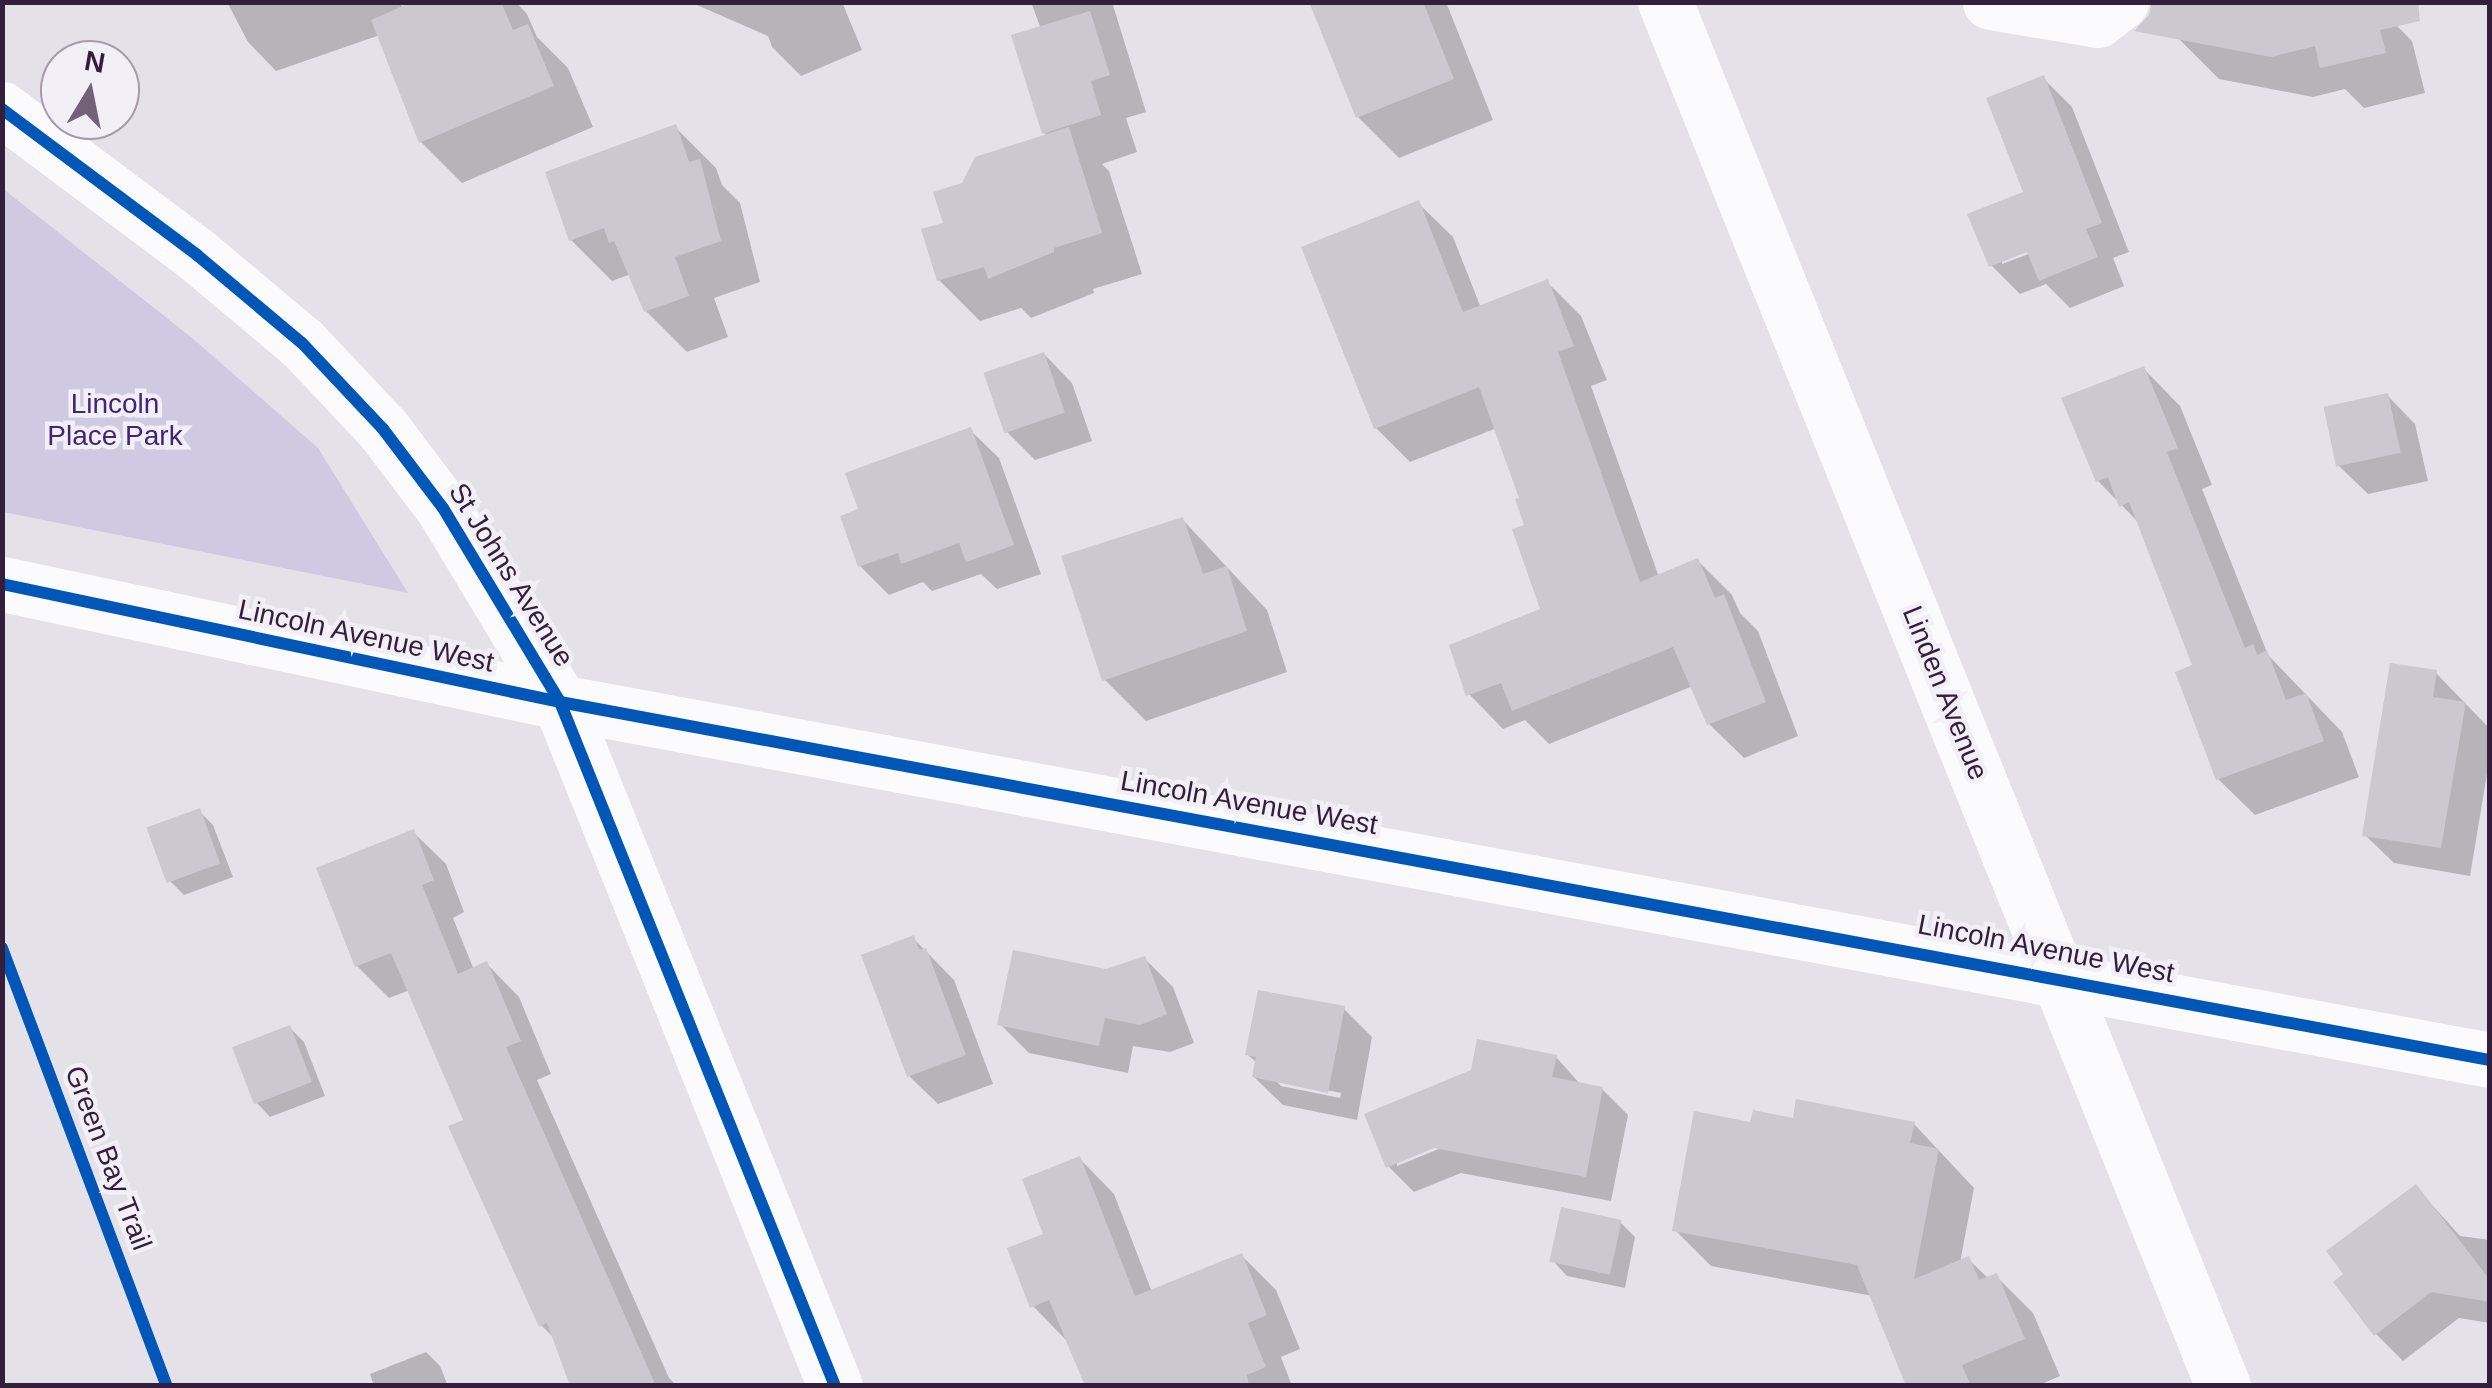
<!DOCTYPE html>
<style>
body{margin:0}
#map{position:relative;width:2492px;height:1388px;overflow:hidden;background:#e5e1e8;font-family:Helvetica,sans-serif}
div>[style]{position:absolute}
.green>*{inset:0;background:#d0c9e2}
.shadow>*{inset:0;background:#0003}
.building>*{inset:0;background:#ccc8cf;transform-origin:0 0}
.minor>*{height:55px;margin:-27.5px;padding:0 27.5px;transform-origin:27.5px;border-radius:27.5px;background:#fbfafc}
.cycleway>*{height:12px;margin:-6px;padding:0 6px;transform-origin:6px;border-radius:6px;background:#0057b8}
span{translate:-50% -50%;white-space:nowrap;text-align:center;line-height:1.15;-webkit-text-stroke:9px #f3eff7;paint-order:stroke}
.park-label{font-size:28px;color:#412576}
.street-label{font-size:28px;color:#331e3c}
.frame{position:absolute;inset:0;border:5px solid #331e3c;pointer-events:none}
.north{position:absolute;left:40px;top:40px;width:100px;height:100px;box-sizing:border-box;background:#f3eff7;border:2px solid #a69bac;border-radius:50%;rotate:10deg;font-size:28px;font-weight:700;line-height:40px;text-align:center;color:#331e3c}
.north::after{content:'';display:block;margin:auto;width:35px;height:45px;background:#716278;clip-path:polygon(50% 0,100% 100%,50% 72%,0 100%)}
</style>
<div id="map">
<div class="green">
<div style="clip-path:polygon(2px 188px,191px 337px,318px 448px,408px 593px,3px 512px)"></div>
</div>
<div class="shadow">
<div style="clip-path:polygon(227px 2px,400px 2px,403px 9px,418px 2px,516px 2px,527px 14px,537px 37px,568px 68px,593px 127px,462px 183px,421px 142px,380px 35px,276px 71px,248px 42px)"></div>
<div style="clip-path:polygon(690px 2px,842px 2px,862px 50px,801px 76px,772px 47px,768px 36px)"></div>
<div style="clip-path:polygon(1031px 2px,1112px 2px,1146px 112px,1126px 118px,1137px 152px,1102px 164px,1109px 171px,1142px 274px,1093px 289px,1094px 293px,1031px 318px,1021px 308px,980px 321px,939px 280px,946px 225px,964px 186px,1048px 136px,1044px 133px,1041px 29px)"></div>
<div style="clip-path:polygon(1312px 2px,1446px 2px,1493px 120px,1399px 158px,1358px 117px)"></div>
<div style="clip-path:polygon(2381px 10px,2412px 41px,2425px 93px,2364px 108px,2345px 89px,2313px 97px,2219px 79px,2178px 38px)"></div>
<div style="clip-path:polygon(evenodd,2043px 78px,2072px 107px,2129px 252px,2113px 258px,2124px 286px,2070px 308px,2046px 284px,2020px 294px,1991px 265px,2026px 193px,2043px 78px,2038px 245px,2039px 250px,2002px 264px,2002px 259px,2038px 245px)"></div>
<div style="clip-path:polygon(675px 127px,716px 168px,722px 185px,740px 203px,760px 282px,714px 298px,728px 337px,687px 352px,646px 311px,631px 274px,612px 281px,571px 240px)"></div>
<div style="clip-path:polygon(1418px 203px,1453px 237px,1481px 308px,1547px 282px,1581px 316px,1607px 380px,1591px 386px,1659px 577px,1698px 561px,1732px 595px,1740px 613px,1758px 631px,1798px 736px,1744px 758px,1709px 724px,1693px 686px,1549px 744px,1525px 720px,1503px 729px,1469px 694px,1544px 610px,1522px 499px,1497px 428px,1410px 462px,1376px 428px)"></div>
<div style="clip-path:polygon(1044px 354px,1072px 383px,1092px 441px,1035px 460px,1006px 431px)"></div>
<div style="clip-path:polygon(2144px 369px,2180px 406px,2212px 485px,2202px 489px,2268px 655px,2342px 732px,2359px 777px,2255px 815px,2218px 779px,2195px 667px,2140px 524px,2098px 481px)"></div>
<div style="clip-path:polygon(2387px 395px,2415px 424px,2428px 481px,2368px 494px,2339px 466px)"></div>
<div style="clip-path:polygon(970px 430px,999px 458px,1041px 574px,997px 589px,981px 574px,932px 591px,923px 582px,889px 595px,860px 566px,861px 511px)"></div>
<div style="clip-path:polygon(1183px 520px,1267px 610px,1287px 672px,1146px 721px,1105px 680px)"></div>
<div style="clip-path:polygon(2436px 673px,2490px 729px,2490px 756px,2470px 876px,2394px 863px,2365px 835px)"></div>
<div style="clip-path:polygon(199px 811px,213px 825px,233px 877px,184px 895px,170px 881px)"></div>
<div style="clip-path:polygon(413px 832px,446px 864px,464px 912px,453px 918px,474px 970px,487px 964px,519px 997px,551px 1074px,537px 1080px,669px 1378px,677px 1386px,574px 1386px,557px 1341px,541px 1325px,466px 1121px,410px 990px,389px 998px,357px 966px)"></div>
<div style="clip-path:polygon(913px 938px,954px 980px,993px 1084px,938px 1104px,909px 1076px)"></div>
<div style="clip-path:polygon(1144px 958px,1173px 987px,1194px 1043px,1170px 1052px,1133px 1046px,1128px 1073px,1029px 1053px,1000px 1024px,1106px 971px)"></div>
<div style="clip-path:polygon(evenodd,1343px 1008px,1372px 1037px,1357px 1120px,1283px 1105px,1254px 1077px,1257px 1063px,1248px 1055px,1343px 1008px,1274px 1079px,1341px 1093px,1340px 1098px,1281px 1086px,1274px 1079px)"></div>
<div style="clip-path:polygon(290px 1028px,304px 1042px,325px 1096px,270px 1117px,256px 1102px)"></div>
<div style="clip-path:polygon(evenodd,1556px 1057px,1581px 1085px,1602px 1089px,1628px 1115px,1611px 1201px,1461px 1173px,1414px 1192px,1388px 1166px,1556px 1057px,1444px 1141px,1446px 1146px,1397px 1166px,1397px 1160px,1444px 1141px)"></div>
<div style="clip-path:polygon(1795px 1121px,1914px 1124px,1974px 1188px,1960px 1263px,1968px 1259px,1989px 1279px,1996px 1276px,2033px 1313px,2060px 1376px,2037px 1386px,1909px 1386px,1873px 1296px,1711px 1266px,1675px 1230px,1752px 1125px)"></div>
<div style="clip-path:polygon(1080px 1159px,1114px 1194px,1152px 1292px,1242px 1256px,1276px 1290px,1300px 1349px,1281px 1357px,1292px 1386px,1089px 1386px,1067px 1341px,1033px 1306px,1047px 1235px)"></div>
<div style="clip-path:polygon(2416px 1187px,2460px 1236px,2490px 1240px,2490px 1323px,2459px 1318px,2403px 1361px,2376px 1334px)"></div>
<div style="clip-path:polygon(1621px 1223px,1635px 1237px,1625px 1288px,1567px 1276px,1553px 1261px)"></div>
<div style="clip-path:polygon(426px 1352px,440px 1366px,448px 1386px,374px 1386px,370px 1374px)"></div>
</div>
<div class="building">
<div style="clip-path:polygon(412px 2px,501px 2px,513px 30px,528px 24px,554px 86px,419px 143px,371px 20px)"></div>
<div style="clip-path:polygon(1309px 2px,1423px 2px,1454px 79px,1356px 118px)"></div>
<div style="clip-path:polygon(2152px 2px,2418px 2px,2420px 21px,2380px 30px,2386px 53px,2320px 68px,2315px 46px,2271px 57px,2134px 31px,2149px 15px)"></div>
<div style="clip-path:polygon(1090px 11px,1110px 75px,1091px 81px,1101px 115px,1042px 134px,1011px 35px)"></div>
<div style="clip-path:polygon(2044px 75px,2102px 223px,2086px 229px,2098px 257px,2039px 281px,2027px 252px,1989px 267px,1967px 214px,2023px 192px,1986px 98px)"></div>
<div style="clip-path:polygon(676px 124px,689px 162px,700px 159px,721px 241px,675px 257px,689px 296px,644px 312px,614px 241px,609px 243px,604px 228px,569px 241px,545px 172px)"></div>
<div style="clip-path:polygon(1069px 127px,1102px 233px,1054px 248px,1054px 252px,988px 279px,984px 267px,937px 281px,921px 229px,943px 223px,933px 192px,962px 183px,975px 157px)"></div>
<div style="clip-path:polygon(1419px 200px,1463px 312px,1548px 279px,1574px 346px,1558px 352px,1640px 582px,1698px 558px,1715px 598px,1724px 594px,1766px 702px,1707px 725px,1673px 647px,1512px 711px,1501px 683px,1466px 696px,1449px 645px,1540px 609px,1512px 529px,1524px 525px,1515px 499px,1519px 498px,1479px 387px,1374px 429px,1301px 247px)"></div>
<div style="left:1044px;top:352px;width:64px;height:64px;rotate:71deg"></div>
<div style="clip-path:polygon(2144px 366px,2178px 448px,2167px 452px,2245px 648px,2253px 644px,2257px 655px,2267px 650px,2286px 700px,2306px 693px,2324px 741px,2216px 780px,2175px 672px,2192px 665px,2129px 502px,2119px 507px,2108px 477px,2096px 482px,2061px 398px)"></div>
<div style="left:2388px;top:393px;width:61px;height:66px;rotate:78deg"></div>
<div style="clip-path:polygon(971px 427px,1014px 545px,966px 562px,959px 543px,901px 564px,898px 553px,858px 567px,840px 516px,858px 509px,845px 473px)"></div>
<div style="clip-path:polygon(1183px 517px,1203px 574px,1227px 566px,1247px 631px,1102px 681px,1061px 556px)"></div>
<div style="clip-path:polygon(2390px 663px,2437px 670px,2433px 697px,2466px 702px,2441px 848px,2362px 836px)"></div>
<div style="left:200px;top:808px;width:59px;height:57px;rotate:70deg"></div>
<div style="clip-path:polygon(414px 829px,434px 880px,422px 885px,458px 974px,487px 961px,521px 1041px,506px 1047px,656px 1386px,570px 1386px,547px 1323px,539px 1327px,448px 1126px,463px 1120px,391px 953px,355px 967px,316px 868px)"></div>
<div style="clip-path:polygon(914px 935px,919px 950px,926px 948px,966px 1055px,907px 1077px,861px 955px)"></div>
<div style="clip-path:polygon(1013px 950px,1106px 969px,1145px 956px,1167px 1014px,1140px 1025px,1105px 1018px,1099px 1046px,997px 1025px)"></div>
<div style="clip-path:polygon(1258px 990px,1345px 1006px,1328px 1093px,1252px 1077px,1256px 1057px,1245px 1055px)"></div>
<div style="left:290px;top:1025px;width:61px;height:62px;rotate:69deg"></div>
<div style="clip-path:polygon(1477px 1039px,1557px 1055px,1552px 1077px,1603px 1087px,1586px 1177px,1434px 1148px,1386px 1168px,1364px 1114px,1471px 1070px)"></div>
<div style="clip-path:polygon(1796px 1099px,1915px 1122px,1910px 1143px,1939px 1149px,1914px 1279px,1969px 1256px,1979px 1280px,1997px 1273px,2025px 1339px,1962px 1365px,1971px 1386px,1906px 1386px,1857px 1265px,1672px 1231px,1694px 1111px,1750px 1122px,1753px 1110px,1793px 1118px)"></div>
<div style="clip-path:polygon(1080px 1156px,1135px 1296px,1242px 1253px,1267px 1315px,1248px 1323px,1266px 1367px,1247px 1375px,1249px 1386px,1085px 1386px,1049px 1300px,1030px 1308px,1007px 1248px,1043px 1234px,1022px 1179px)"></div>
<div style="clip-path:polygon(2416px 1184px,2490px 1280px,2490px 1302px,2431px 1292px,2374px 1336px,2333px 1282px,2343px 1274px,2326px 1251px)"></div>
<div style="left:1561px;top:1207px;width:62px;height:56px;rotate:12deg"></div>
</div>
<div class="minor">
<div style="left:1665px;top:2px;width:1492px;rotate:68.04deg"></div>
<div style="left:1990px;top:2px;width:109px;rotate:9.5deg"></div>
<div style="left:2097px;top:20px;width:30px;rotate:-37deg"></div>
<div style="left:2px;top:109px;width:244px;rotate:36.8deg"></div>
<div style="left:197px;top:255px;width:137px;rotate:40deg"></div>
<div style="left:302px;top:343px;width:118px;rotate:46.7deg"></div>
<div style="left:383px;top:429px;width:99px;rotate:52.8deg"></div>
<div style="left:443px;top:508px;width:227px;rotate:58.9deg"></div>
<div style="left:560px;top:702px;width:737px;rotate:68.1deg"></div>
<div style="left:2px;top:584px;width:570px;rotate:11.94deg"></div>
<div style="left:560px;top:702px;width:1963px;rotate:10.51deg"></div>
</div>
<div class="cycleway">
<div style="left:2px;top:109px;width:244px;rotate:36.8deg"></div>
<div style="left:197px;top:255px;width:137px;rotate:40deg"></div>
<div style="left:302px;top:343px;width:118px;rotate:46.7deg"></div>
<div style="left:383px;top:429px;width:99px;rotate:52.8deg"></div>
<div style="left:443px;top:508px;width:227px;rotate:58.9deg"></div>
<div style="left:560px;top:702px;width:737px;rotate:68.1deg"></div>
<div style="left:2px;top:584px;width:570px;rotate:11.94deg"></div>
<div style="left:560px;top:702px;width:1963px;rotate:10.51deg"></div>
<div style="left:2px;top:948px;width:468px;rotate:69.4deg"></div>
</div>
<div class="park-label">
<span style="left:115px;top:420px">Lincoln<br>Place Park</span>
</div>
<div class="street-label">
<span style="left:511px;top:575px;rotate:58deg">St Johns Avenue</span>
<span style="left:366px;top:636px;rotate:12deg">Lincoln Avenue West</span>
<span style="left:1945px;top:693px;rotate:68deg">Linden Avenue</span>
<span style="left:1249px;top:803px;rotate:10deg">Lincoln Avenue West</span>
<span style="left:2046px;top:949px;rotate:11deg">Lincoln Avenue West</span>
<span style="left:108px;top:1158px;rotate:69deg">Green Bay Trail</span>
</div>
<div class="frame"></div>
<div class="north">N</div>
</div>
